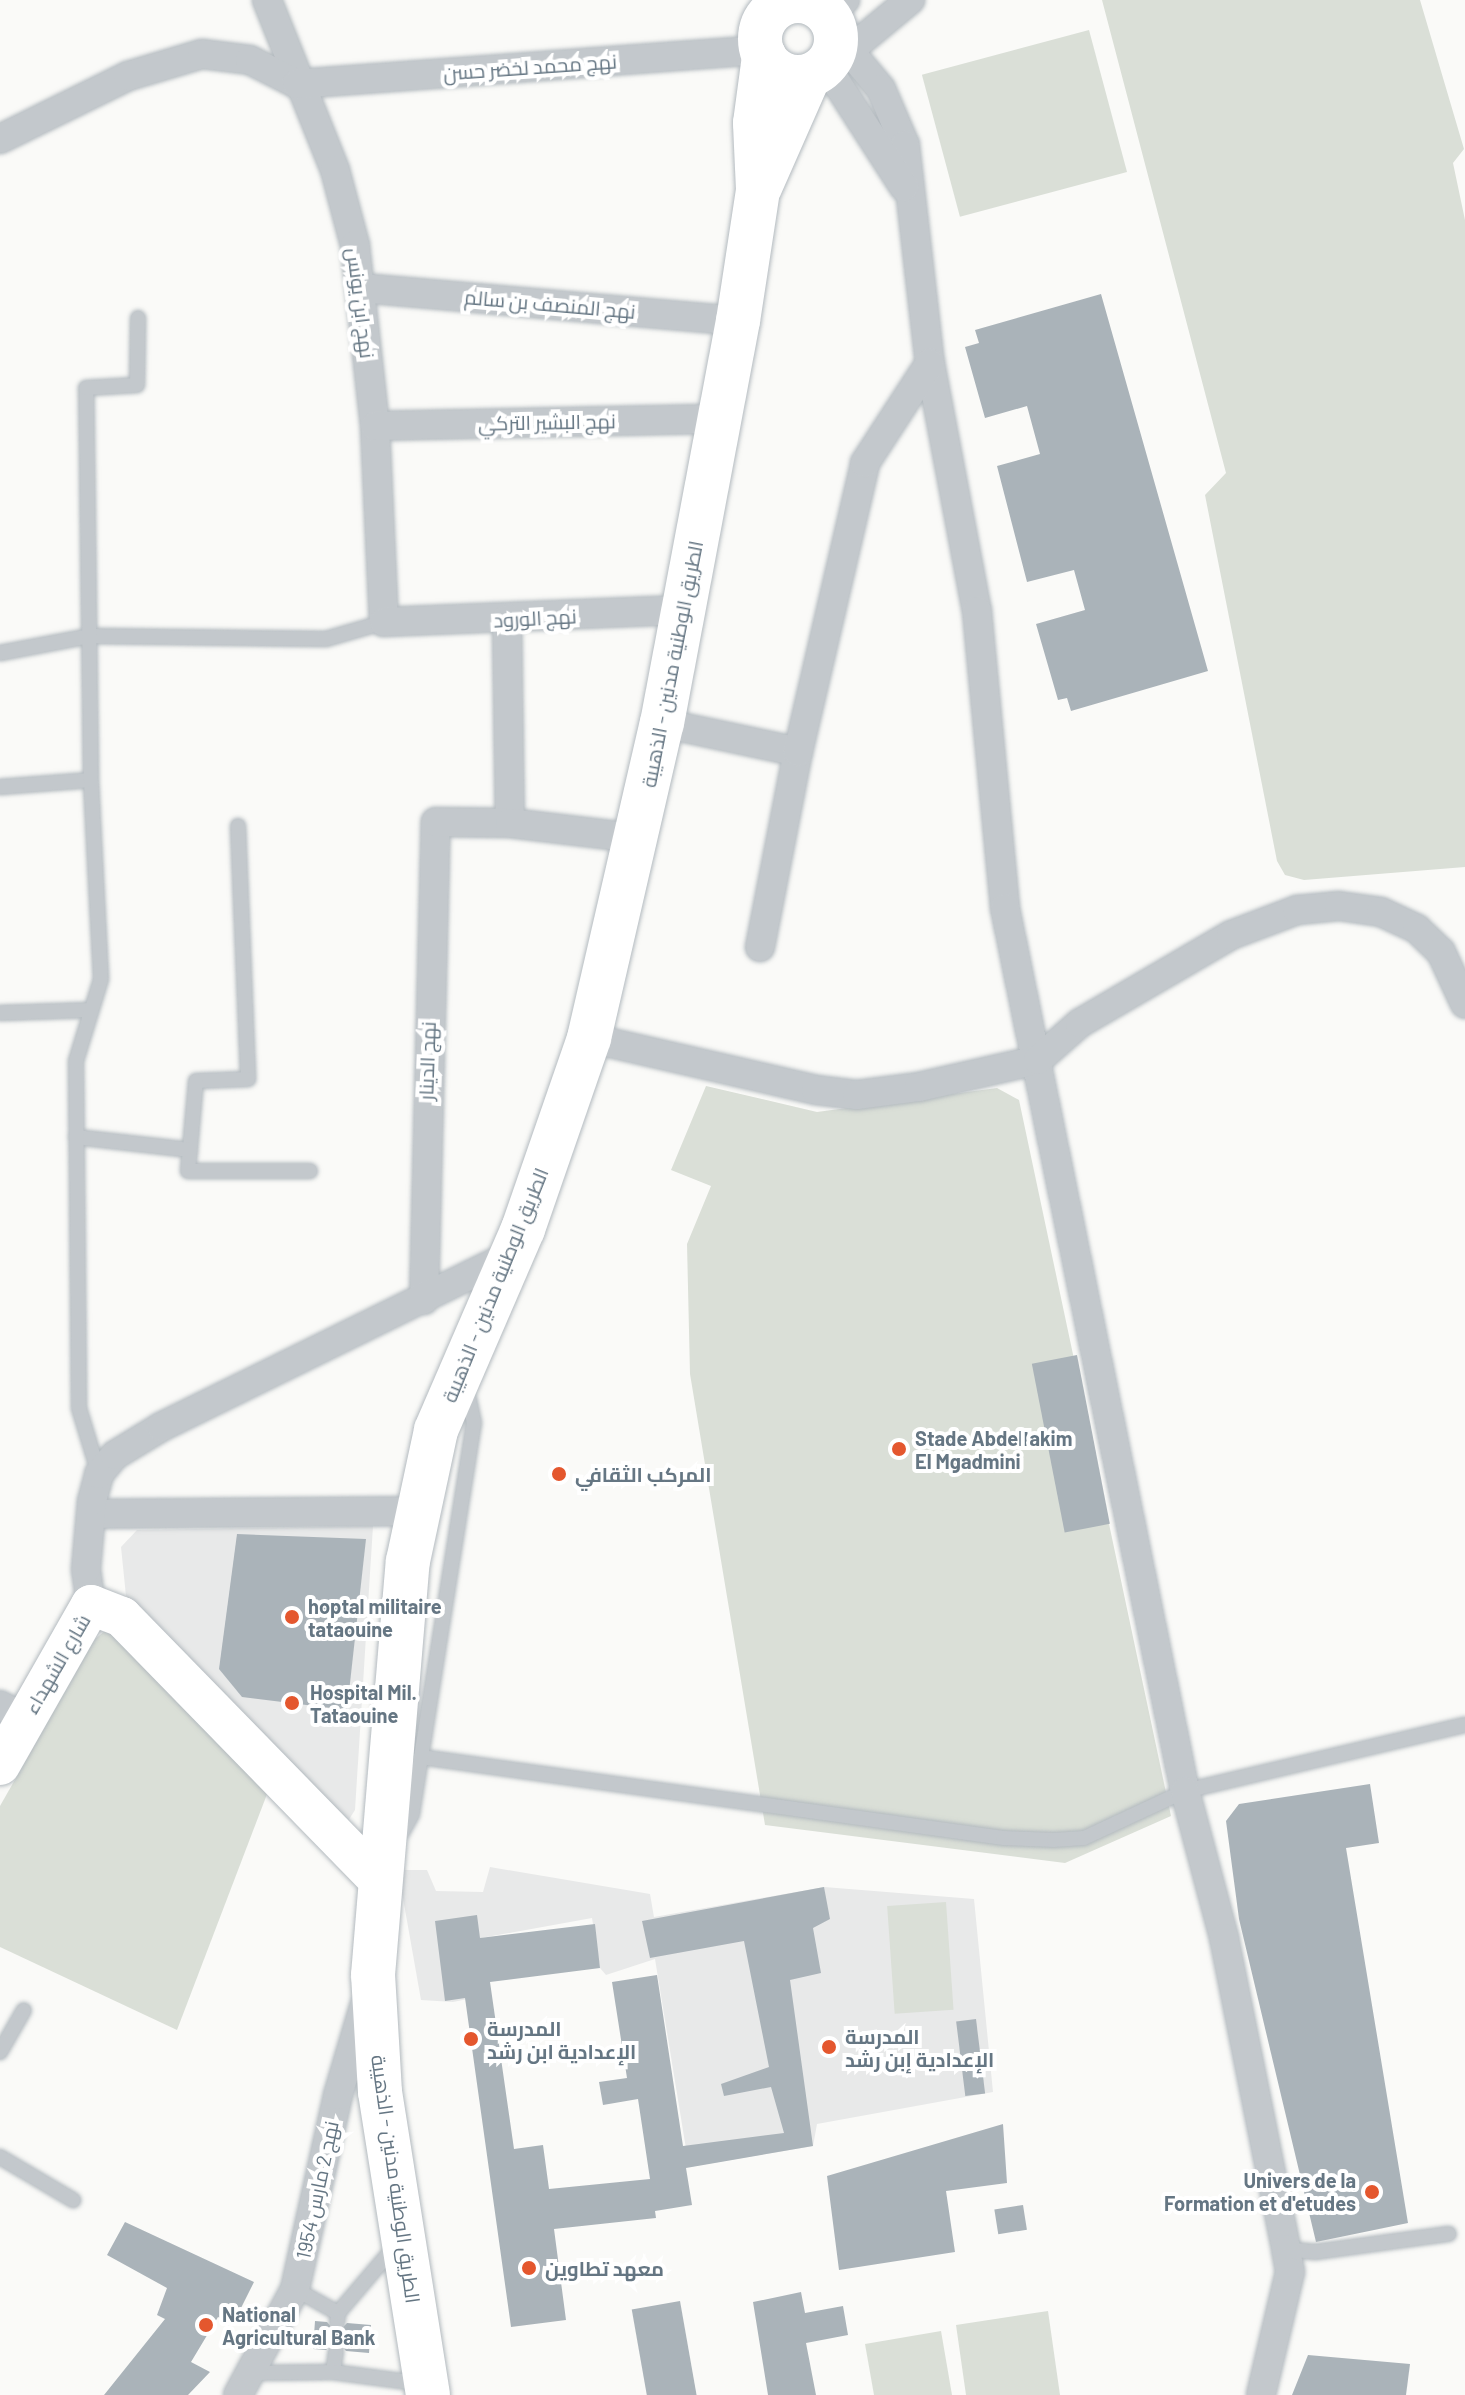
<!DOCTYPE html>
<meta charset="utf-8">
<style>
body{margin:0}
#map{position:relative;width:1465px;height:2395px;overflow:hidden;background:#fafaf8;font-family:Barlow,Cairo,sans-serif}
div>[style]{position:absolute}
.built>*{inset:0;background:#e8e9e9}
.green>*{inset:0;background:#dadfd7;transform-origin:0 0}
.building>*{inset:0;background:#aab3b9;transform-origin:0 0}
.roads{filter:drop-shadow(0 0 2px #b3babf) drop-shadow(0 0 2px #b3babf)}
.service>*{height:14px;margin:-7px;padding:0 7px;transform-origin:7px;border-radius:7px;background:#c3c8cc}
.minor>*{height:28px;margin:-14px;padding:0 14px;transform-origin:14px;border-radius:14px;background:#c3c8cc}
.secondary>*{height:40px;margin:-20px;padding:0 20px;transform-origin:20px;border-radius:20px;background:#fff}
.primary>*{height:44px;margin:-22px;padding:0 22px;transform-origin:22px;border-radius:22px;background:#fff}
.primary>.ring{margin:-22px;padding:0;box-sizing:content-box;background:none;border:44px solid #fff;border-radius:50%}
.dots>*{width:22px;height:22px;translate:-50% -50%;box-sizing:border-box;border:4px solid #fff;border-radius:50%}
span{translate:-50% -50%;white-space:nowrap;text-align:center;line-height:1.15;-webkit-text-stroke:8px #fff;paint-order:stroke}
.street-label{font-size:20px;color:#657683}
.poi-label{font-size:20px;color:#657683;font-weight:700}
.left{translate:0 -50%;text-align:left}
.right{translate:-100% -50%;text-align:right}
</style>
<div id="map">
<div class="built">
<div style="clip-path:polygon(373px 1526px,355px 1810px,348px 1821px,329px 1820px,126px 1596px,121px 1547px,137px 1530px)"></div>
<div style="clip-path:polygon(490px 1867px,650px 1894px,654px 1917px,824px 1887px,974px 1899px,993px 2092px,817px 2124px,813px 2146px,689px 2167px,655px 1959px,606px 1975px,600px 1968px,592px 1918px,481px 1938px,487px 1995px,453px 2002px,421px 2000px,398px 1870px,427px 1870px,436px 1891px,483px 1892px)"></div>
</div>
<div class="green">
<div style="clip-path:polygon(1102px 0,1420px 0,1464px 149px,1453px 163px,1465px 220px,1465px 867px,1304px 880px,1285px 875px,1277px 861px,1205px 495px,1226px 473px)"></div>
<div style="left:1089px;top:30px;width:147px;height:173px;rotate:75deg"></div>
<div style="clip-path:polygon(706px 1086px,817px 1112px,997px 1088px,1019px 1100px,1171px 1816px,1065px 1863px,765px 1825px,690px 1374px,687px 1244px,711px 1186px,671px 1170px)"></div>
<div style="clip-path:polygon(106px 1630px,113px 1630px,269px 1789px,177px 2030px,0 1947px,0 1806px,95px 1639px)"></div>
<div style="left:946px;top:1902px;width:108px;height:59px;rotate:86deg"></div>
<div style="clip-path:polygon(1048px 2311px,1060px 2395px,966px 2395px,956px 2325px)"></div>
<div style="clip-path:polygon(941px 2331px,952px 2395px,874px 2395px,865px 2344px)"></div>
</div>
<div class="building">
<div style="clip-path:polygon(1101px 294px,1208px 671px,1071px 711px,1067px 698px,1058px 700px,1036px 624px,1085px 610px,1074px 570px,1027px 582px,997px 466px,1040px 454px,1027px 406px,985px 418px,965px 347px,979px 343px,975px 330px)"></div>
<div style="left:1077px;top:1355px;width:172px;height:46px;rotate:79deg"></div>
<div style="clip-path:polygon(237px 1534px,366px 1539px,347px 1710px,242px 1697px,219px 1669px)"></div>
<div style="clip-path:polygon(1370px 1784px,1379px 1843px,1346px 1848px,1408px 2223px,1316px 2242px,1239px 1919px,1226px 1821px,1239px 1804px)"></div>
<div style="clip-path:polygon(824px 1887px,830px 1919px,813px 1928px,821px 1973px,790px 1980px,813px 2146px,686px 2168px,692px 2205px,655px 2211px,656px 2218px,554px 2229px,566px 2320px,511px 2327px,465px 1998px,445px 2001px,435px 1921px,477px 1915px,480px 1938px,595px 1924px,600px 1968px,490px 1982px,514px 2149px,543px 2145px,549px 2189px,650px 2179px,638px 2099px,603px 2105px,599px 2082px,627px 2078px,612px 1982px,657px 1975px,683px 2146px,784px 2133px,771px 2087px,724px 2096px,721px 2084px,769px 2067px,744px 1941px,650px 1958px,642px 1921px)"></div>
<div style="left:976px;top:2019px;width:75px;height:20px;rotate:83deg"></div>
<div style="clip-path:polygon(1003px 2124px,1007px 2183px,946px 2191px,955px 2252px,839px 2270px,827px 2176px)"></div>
<div style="left:1023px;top:2205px;width:25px;height:29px;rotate:81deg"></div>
<div style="clip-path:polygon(125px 2222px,254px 2282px,233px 2324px,218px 2317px,191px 2362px,210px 2372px,188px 2395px,104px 2395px,165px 2319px,157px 2315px,167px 2288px,107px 2255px)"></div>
<div style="clip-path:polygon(801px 2292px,805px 2313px,843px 2306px,848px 2335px,806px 2343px,816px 2395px,768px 2395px,753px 2302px)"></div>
<div style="left:680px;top:2301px;width:96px;height:49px;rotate:80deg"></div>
<div style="clip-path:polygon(315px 2321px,327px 2322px,337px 2333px,347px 2323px,371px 2325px,369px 2353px,346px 2351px,337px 2341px,326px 2350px,313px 2349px)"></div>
<div style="clip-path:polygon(1308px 2355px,1410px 2364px,1406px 2395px,1292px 2395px)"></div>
</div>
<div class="roads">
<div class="service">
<div style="left:0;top:653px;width:92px;rotate:-10.7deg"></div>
<div style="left:90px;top:636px;width:236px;rotate:0.7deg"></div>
<div style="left:326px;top:639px;width:60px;rotate:-16.3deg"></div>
<div style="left:0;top:787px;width:91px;rotate:-4.4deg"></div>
<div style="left:238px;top:826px;width:253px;rotate:87.7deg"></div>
<div style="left:248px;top:1079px;width:52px;rotate:177.8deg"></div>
<div style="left:196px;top:1081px;width:90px;rotate:95.1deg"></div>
<div style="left:188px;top:1171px;width:122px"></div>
<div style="left:0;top:1013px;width:91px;rotate:-1.9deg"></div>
<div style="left:76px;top:1137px;width:115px;rotate:6.5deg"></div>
<div style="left:99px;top:1474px;width:69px;rotate:-106.9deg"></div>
<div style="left:79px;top:1408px;width:347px;rotate:-90.5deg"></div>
<div style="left:76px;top:1061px;width:86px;rotate:-73deg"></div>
<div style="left:101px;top:979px;width:199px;rotate:-92.9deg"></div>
<div style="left:91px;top:780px;width:392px;rotate:-90.7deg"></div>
<div style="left:86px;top:388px;width:51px;rotate:-3.4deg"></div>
<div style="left:137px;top:385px;width:67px;rotate:-89.1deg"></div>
<div style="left:421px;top:1757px;width:588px;rotate:7.92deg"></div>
<div style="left:1003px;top:1838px;width:51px;rotate:2.2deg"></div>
<div style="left:1054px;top:1840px;width:30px;rotate:-4deg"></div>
<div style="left:1084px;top:1838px;width:111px;rotate:-25deg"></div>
<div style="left:1185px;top:1791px;width:288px;rotate:-13.3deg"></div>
<div style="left:400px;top:1836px;width:25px;rotate:-61deg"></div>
<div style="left:412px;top:1814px;width:396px;rotate:-81deg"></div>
<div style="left:474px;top:1423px;width:34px;rotate:-102deg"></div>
<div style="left:0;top:2052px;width:48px;rotate:-60.3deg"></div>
<div style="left:0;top:2157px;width:85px;rotate:30.5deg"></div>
<div style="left:1286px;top:2249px;width:29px;rotate:6deg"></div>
<div style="left:1315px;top:2252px;width:135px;rotate:-7.7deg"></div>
<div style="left:295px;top:2289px;width:49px;rotate:29.2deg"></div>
<div style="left:337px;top:2323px;width:10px;rotate:-84deg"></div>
<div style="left:338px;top:2313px;width:88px;rotate:-49.6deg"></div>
<div style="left:336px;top:2351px;width:21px;rotate:98deg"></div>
<div style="left:333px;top:2372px;width:91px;rotate:7.6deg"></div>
<div style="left:253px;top:2373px;width:80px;rotate:-0.7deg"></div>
</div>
<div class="minor">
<div style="left:267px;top:0;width:183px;rotate:68.2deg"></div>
<div style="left:335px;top:170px;width:78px;rotate:75.1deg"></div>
<div style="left:355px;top:245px;width:182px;rotate:83.7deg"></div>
<div style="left:375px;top:426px;width:196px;rotate:87.4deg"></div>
<div style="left:384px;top:622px;width:301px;rotate:-2.3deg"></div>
<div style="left:827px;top:14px;width:23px;rotate:-38deg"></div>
<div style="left:836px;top:35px;width:70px;rotate:50.2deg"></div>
<div style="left:881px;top:89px;width:61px;rotate:66.8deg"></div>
<div style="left:905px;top:145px;width:219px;rotate:83.5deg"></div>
<div style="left:930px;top:363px;width:252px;rotate:79.3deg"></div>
<div style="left:977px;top:611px;width:298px;rotate:84.6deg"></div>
<div style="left:1005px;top:908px;width:901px;rotate:78.48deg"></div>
<div style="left:1185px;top:1791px;width:152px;rotate:75.1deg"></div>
<div style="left:1224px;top:1938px;width:317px;rotate:78.7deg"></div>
<div style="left:1286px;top:2249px;width:23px;rotate:80deg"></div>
<div style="left:1290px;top:2272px;width:126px;rotate:103.3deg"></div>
<div style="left:833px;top:56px;width:19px;rotate:-21deg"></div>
<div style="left:851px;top:49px;width:77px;rotate:-39.7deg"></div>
<div style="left:826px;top:66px;width:144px;rotate:57.2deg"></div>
<div style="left:0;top:139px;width:143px;rotate:-26.2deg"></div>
<div style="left:128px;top:76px;width:77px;rotate:-16.6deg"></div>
<div style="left:202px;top:54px;width:48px;rotate:7.1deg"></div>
<div style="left:250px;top:60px;width:53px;rotate:27.1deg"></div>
<div style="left:297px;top:84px;width:466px;rotate:-4.2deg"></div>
<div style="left:361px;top:288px;width:378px;rotate:5deg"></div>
<div style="left:375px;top:426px;width:344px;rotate:-1.2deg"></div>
<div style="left:507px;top:619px;width:204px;rotate:89.2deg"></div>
<div style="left:662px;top:723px;width:139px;rotate:12deg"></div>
<div style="left:760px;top:947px;width:199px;rotate:-79deg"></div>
<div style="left:798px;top:752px;width:297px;rotate:-76.9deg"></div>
<div style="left:865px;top:463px;width:119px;rotate:-57deg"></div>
<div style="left:589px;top:1038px;width:233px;rotate:12.9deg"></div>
<div style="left:816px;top:1090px;width:41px;rotate:7deg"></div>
<div style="left:857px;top:1095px;width:63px;rotate:-7.4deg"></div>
<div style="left:919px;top:1087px;width:122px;rotate:-12.8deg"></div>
<div style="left:1038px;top:1060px;width:56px;rotate:-41.4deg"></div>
<div style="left:1080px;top:1023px;width:175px;rotate:-30.2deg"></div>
<div style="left:1231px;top:935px;width:71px;rotate:-20.7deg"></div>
<div style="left:1297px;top:910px;width:42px;rotate:-5.4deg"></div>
<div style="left:1339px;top:906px;width:42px;rotate:8.1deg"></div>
<div style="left:1381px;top:912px;width:40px;rotate:25deg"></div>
<div style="left:1417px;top:929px;width:33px;rotate:44deg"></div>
<div style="left:1441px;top:952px;width:57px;rotate:65.2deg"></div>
<div style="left:424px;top:1300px;width:478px;rotate:-88.6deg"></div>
<div style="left:436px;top:822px;width:74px;rotate:0.8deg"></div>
<div style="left:510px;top:823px;width:127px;rotate:6.8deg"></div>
<div style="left:91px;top:1514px;width:326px;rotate:-0.5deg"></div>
<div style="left:91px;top:1605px;width:36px;rotate:-98deg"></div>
<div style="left:86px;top:1569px;width:68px;rotate:-85deg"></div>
<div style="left:92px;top:1501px;width:28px;rotate:-75deg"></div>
<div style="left:99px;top:1474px;width:25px;rotate:-50deg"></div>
<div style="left:115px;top:1455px;width:54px;rotate:-31.3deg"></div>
<div style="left:161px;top:1427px;width:390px;rotate:-26.2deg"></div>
<div style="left:0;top:1705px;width:30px;rotate:28deg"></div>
<div style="left:238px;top:2395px;width:120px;rotate:-61.7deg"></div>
<div style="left:295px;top:2289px;width:199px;rotate:-77.5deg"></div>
<div style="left:338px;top:2095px;width:96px;rotate:-73.6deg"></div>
</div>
<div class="secondary">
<div style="left:0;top:1765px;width:184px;rotate:-60.4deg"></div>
<div style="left:91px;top:1605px;width:33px;rotate:21deg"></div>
<div style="left:122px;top:1617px;width:366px;rotate:45.7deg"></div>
</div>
<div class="primary">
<div class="ring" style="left:760px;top:1px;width:32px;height:32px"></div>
<div style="left:760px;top:187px;width:121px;rotate:-66.2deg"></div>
<div style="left:428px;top:2395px;width:307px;rotate:-99deg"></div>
<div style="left:380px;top:2092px;width:117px;rotate:-93.4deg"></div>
<div style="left:373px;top:1975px;width:415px;rotate:-85.2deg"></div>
<div style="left:408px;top:1561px;width:134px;rotate:-77.9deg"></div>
<div style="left:436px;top:1430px;width:219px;rotate:-66.6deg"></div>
<div style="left:523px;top:1229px;width:202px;rotate:-70.9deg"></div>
<div style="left:589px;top:1038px;width:323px;rotate:-77deg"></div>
<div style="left:662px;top:723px;width:409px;rotate:-79.3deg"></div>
<div style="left:738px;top:321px;width:133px;rotate:-81.3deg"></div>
<div style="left:758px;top:190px;width:67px;rotate:-92.6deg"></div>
<div style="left:755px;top:123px;width:68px;rotate:-82.3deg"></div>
</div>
</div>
<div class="dots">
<div style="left:899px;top:1449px;background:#e4572e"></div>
<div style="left:559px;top:1474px;background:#e4572e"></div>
<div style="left:292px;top:1617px;background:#e4572e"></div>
<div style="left:292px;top:1703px;background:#e4572e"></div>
<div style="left:471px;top:2039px;background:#e4572e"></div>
<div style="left:829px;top:2047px;background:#e4572e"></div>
<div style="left:1372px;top:2192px;background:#e4572e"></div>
<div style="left:529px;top:2268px;background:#e4572e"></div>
<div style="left:206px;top:2325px;background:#e4572e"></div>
</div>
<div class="street-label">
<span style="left:530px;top:67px;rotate:-4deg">نهج محمد لخضر حسن</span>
<span style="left:361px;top:303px;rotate:83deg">نهج ابن يونس</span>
<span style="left:550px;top:304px;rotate:5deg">نهج المنصف بن سالم</span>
<span style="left:547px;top:422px;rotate:-1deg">نهج البشير التركي</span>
<span style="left:535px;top:618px;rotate:-3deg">نهج الورود</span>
<span style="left:672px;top:664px;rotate:-79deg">الطريق الوطنية مدنين - الذهيبة</span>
<span style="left:427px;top:1061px;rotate:-88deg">نهج الدينار</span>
<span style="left:495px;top:1285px;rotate:-68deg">الطريق الوطنية مدنين - الذهيبة</span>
<span style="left:57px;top:1664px;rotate:-60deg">شارع الشهداء</span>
<span style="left:396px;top:2179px;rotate:82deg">الطريق الوطنية مدنين - الذهيبة</span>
<span style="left:317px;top:2190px;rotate:-78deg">نهج 2 مارس 1954</span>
</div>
<div class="poi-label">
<span class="left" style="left:915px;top:1450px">Stade Abdelاakim<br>El Mgadmini</span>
<span class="left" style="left:575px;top:1474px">المركب الثقافي</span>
<span class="left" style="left:308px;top:1618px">hoptal militaire<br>tataouine</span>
<span class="left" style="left:310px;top:1704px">Hospital Mil.<br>Tataouine</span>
<span class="left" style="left:487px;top:2040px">المدرسة<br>الإعدادية ابن رشد</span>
<span class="left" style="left:845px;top:2048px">المدرسة<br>الإعدادية إبن رشد</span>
<span class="right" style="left:1356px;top:2192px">Univers de la<br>Formation et d'etudes</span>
<span class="left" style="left:545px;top:2268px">معهد تطاوين</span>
<span class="left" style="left:222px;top:2326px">National<br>Agricultural Bank</span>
</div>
</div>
